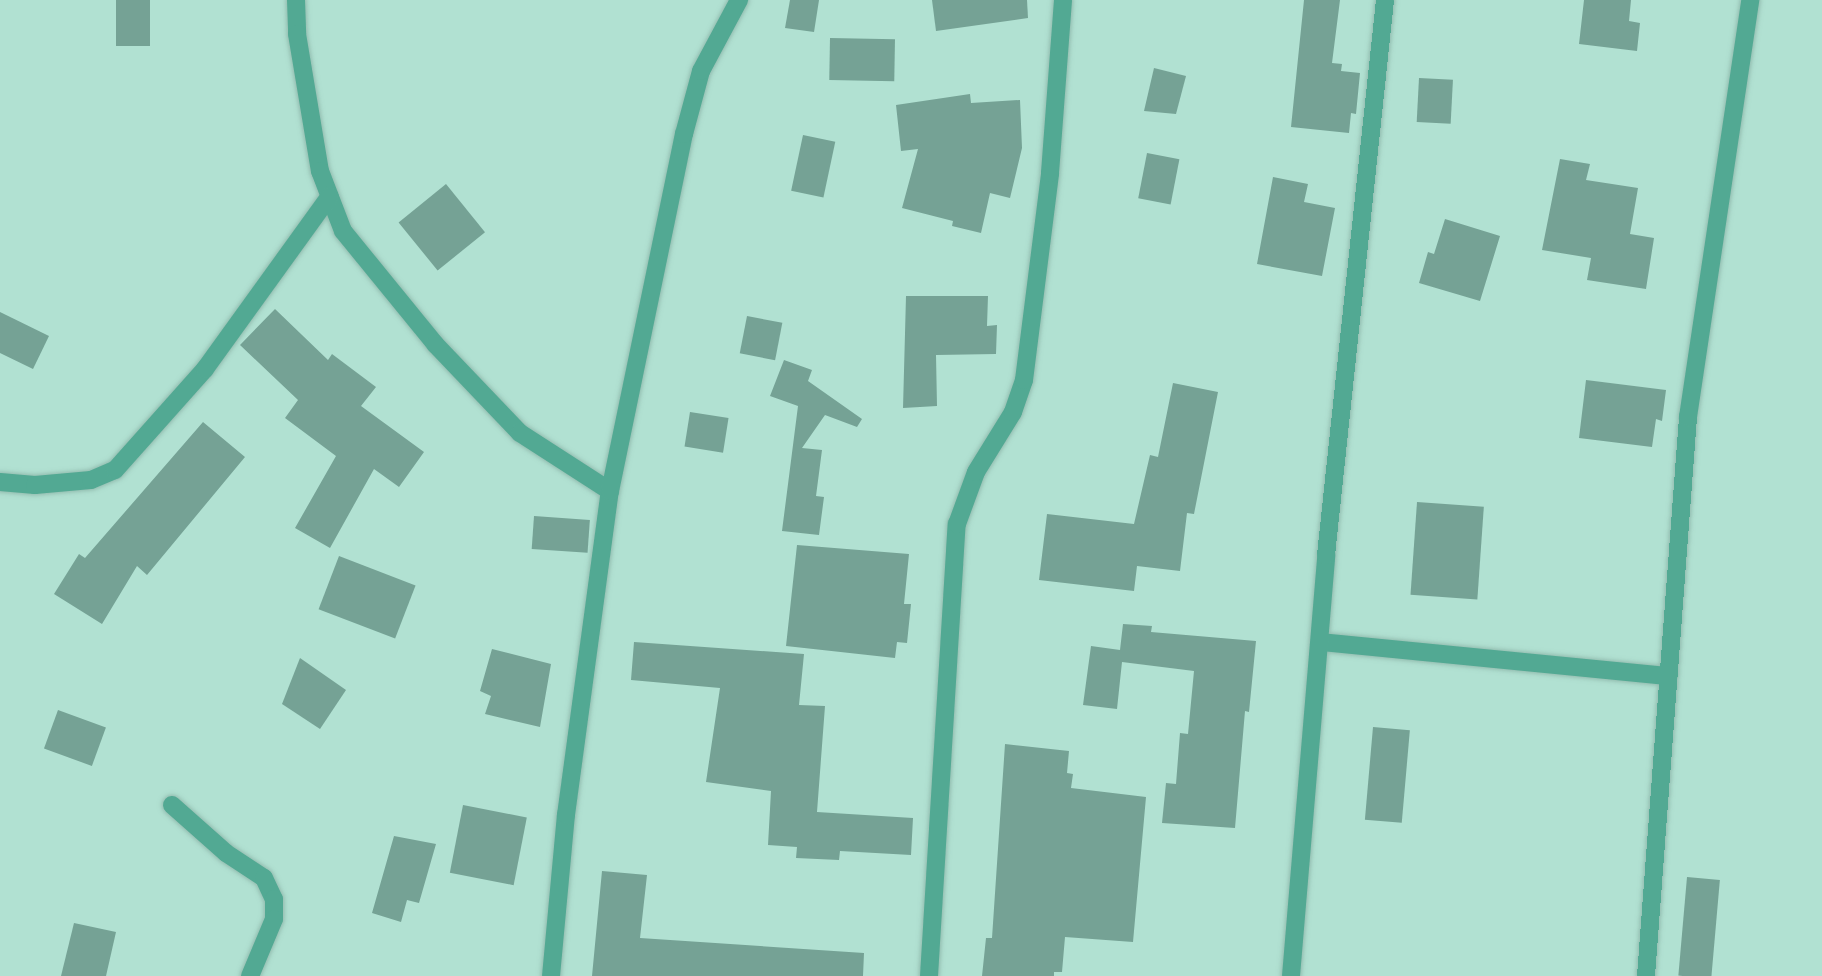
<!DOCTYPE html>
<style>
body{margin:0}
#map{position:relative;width:1822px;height:976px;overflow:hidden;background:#b1e1d2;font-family:"Alegreya Sans",sans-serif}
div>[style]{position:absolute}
.building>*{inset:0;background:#75a295;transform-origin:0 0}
.roads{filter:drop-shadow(0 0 2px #93bdb0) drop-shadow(0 0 2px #93bdb0)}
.minor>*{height:18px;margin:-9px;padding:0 9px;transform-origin:9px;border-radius:9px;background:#52a993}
span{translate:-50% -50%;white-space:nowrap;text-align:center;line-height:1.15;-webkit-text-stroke:5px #e4fcf4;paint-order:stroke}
</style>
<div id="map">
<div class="building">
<div style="left:116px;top:0;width:34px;height:46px"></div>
<div style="clip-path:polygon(790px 0,819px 0,814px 32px,785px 28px)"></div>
<div style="clip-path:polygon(932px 0,1027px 0,1028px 18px,936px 31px)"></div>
<div style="clip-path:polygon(1304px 0,1340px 0,1332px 63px,1342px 64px,1341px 71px,1360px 73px,1356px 114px,1351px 113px,1349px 133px,1291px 127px)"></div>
<div style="clip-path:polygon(1584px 0,1631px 0,1629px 21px,1640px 23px,1637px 51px,1579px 44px)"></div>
<div style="left:830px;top:38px;width:65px;height:42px;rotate:1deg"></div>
<div style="clip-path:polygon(1154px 68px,1186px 76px,1176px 114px,1144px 111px)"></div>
<div style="left:1419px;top:78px;width:34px;height:44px;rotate:3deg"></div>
<div style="clip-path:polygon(970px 94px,971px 103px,1020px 100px,1022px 148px,1010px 198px,990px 193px,981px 233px,952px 226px,953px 221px,902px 208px,918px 149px,901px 151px,896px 105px)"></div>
<div style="left:803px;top:135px;width:33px;height:57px;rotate:12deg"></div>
<div style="left:1147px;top:153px;width:33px;height:46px;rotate:11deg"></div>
<div style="clip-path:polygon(1560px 159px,1590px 164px,1586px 180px,1638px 188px,1630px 234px,1654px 238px,1646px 289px,1587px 280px,1591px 258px,1542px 250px)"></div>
<div style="clip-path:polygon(1273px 177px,1308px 184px,1304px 202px,1335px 208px,1322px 276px,1257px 264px)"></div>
<div style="left:446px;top:184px;width:62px;height:61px;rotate:51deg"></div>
<div style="clip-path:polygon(1445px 219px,1500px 236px,1480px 301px,1419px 283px,1428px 252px,1434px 254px)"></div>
<div style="clip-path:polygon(906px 296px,988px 296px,987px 326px,997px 325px,996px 354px,936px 355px,937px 406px,903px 408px)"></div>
<div style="clip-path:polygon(275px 309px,328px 360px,332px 354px,376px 387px,361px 406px,424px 452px,399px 487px,374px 469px,330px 548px,295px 528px,336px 456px,285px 418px,298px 400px,240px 345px)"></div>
<div style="clip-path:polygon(0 312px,49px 336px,33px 369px,0 353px)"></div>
<div style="left:747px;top:316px;width:36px;height:38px;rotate:11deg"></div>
<div style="clip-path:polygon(784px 360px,812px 370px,808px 381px,862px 419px,857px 427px,825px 415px,802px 448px,822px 450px,816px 496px,824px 497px,819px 535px,782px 531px,798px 406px,770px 396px)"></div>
<div style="clip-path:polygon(1586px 380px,1666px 390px,1662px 421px,1656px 419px,1652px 447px,1579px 438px)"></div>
<div style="clip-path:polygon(1173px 383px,1218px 392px,1194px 514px,1187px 513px,1180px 571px,1137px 566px,1134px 591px,1039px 580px,1047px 514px,1134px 524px,1150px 455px,1158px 457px)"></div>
<div style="left:690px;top:412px;width:39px;height:35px;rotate:9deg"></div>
<div style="clip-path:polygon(203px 422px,245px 457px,147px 575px,137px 566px,102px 624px,54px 594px,79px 554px,85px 558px)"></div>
<div style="left:1417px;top:502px;width:67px;height:93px;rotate:4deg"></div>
<div style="left:534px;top:516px;width:56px;height:33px;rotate:4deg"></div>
<div style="clip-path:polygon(797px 545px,909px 554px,904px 604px,911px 604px,907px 643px,897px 642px,895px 658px,786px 646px)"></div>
<div style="left:339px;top:556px;width:82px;height:57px;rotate:21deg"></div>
<div style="clip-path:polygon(1123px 624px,1152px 626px,1151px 632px,1256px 641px,1249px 712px,1245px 711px,1235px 828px,1162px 823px,1166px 783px,1176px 784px,1180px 733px,1188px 734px,1194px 671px,1122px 662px,1117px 709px,1083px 705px,1091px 646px,1120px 650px)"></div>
<div style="clip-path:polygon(634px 642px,804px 654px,799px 705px,825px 706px,817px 812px,913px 818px,911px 855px,840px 851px,839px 860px,796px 858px,797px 847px,768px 845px,771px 791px,706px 782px,720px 688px,631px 680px)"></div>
<div style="clip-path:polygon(492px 649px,551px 664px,540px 727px,485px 714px,491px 696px,480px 691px)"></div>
<div style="clip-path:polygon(300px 658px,346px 690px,320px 729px,282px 704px)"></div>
<div style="left:58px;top:710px;width:51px;height:41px;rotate:20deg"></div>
<div style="left:1373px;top:727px;width:37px;height:93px;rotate:5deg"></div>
<div style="clip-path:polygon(1005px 744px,1069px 751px,1067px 773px,1073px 774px,1071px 788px,1146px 797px,1133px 942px,1065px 937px,1062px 972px,1054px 972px,1054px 976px,982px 976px,986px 938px,992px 938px)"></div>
<div style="left:463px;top:805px;width:65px;height:69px;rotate:11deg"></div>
<div style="clip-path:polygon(394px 836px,436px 844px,419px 903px,407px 900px,401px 922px,372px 913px)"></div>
<div style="clip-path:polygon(602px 871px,647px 875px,640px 938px,864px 953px,863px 976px,592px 976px)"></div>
<div style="left:1687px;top:877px;width:33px;height:99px;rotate:5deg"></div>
<div style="clip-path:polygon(74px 923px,116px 932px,106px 976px,61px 976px)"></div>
</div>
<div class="roads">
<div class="minor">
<div style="left:296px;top:0;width:34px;rotate:88deg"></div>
<div style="left:297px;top:34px;width:139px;rotate:80.5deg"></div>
<div style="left:320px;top:171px;width:64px;rotate:69deg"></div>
<div style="left:343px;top:231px;width:146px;rotate:50.8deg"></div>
<div style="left:435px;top:344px;width:123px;rotate:46.3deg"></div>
<div style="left:520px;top:433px;width:107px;rotate:32.8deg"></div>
<div style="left:0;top:482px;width:35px;rotate:5deg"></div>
<div style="left:35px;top:485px;width:56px;rotate:-5.1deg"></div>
<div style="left:91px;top:480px;width:26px;rotate:-23deg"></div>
<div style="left:115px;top:470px;width:135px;rotate:-48.3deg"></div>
<div style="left:205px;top:369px;width:213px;rotate:-54.2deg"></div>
<div style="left:1321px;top:642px;width:349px;rotate:5.6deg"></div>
<div style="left:172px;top:805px;width:72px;rotate:41.6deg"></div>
<div style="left:226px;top:853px;width:45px;rotate:33.3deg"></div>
<div style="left:264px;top:878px;width:23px;rotate:65deg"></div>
<div style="left:274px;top:899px;width:20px;rotate:90deg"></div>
<div style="left:274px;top:919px;width:62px;rotate:112.8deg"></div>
<div style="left:551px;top:976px;width:162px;rotate:-84.7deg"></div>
<div style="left:566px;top:815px;width:327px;rotate:-82.3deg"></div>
<div style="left:610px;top:491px;width:365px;rotate:-78.3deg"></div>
<div style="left:684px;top:134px;width:65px;rotate:-74.9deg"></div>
<div style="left:701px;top:71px;width:81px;rotate:-61.8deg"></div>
<div style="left:929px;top:976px;width:453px;rotate:-86.5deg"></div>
<div style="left:957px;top:524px;width:55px;rotate:-69.9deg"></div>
<div style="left:976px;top:472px;width:70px;rotate:-58.3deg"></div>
<div style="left:1013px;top:412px;width:34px;rotate:-71deg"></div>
<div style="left:1024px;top:380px;width:209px;rotate:-82.8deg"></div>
<div style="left:1050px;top:173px;width:173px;rotate:-85.7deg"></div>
<div style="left:1291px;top:976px;width:422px;rotate:-85.2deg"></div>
<div style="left:1326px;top:555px;width:558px;rotate:-83.93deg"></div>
<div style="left:1646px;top:976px;width:561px;rotate:-85.7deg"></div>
<div style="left:1688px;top:417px;width:422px;rotate:-81.5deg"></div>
</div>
</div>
</div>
